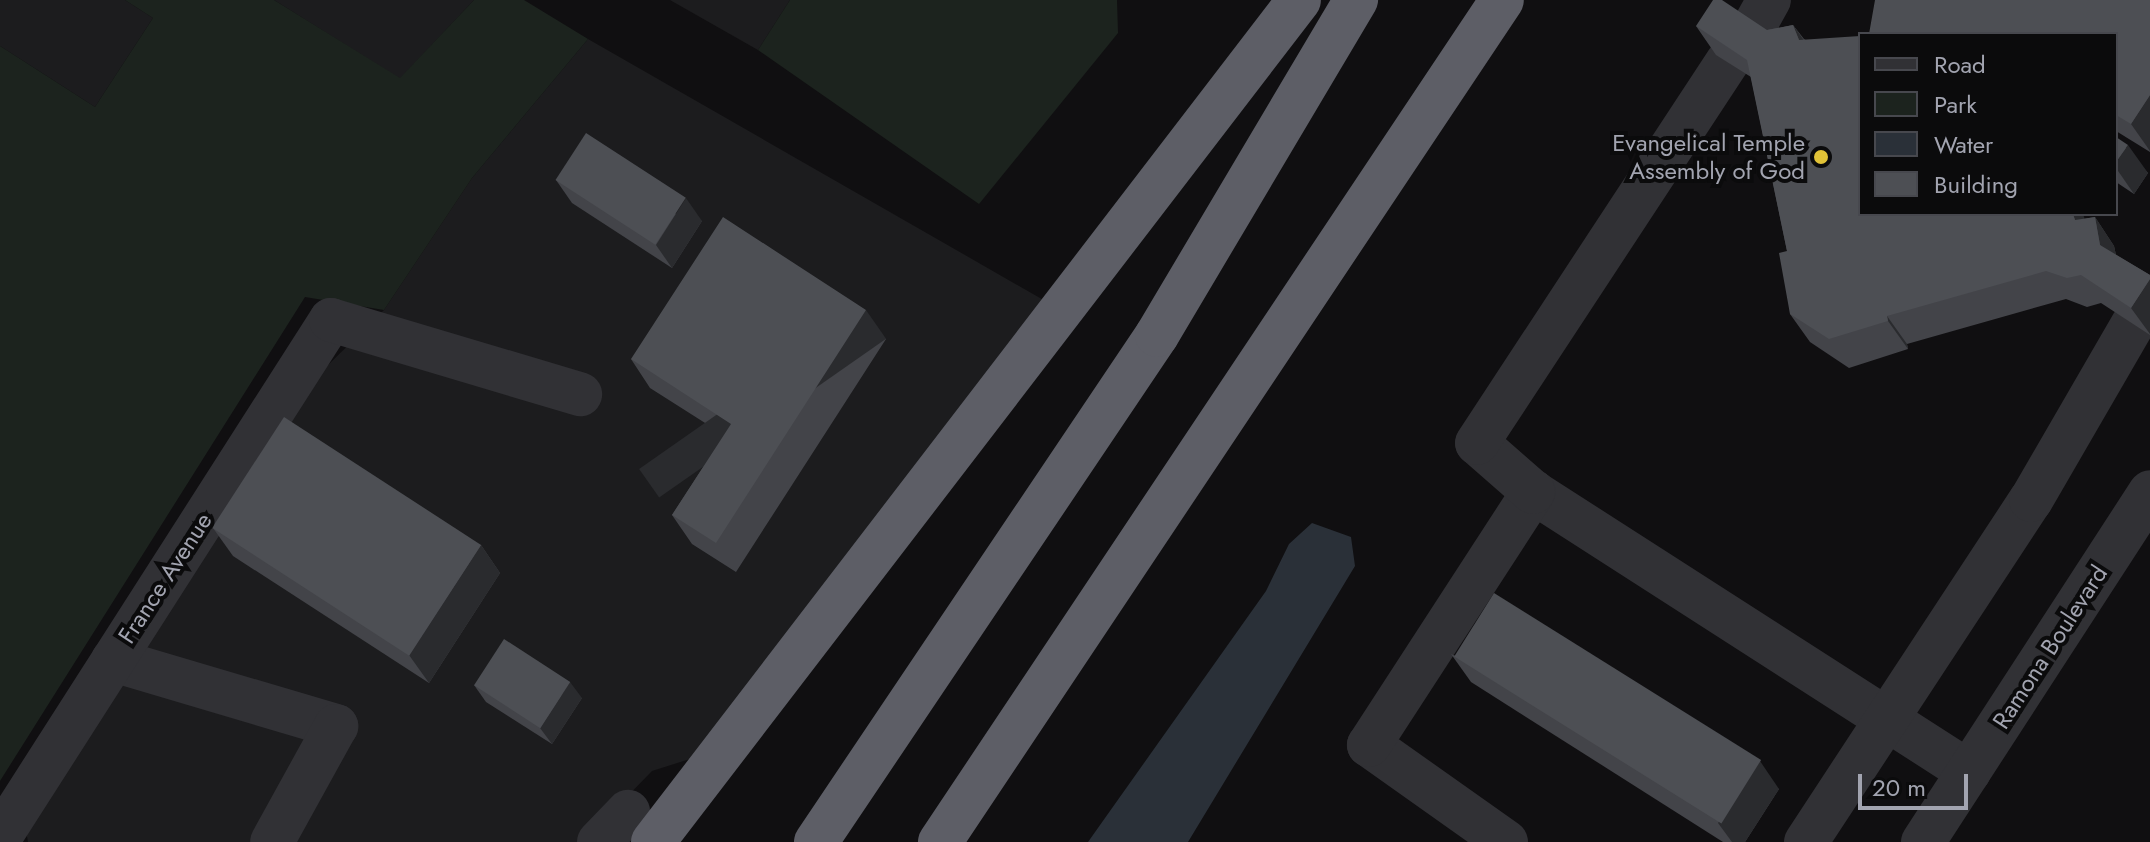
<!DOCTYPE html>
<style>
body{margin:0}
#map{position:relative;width:2150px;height:842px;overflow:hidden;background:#100f11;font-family:Jost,sans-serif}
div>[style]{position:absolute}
.built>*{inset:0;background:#1c1c1e}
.green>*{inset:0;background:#1c231e}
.water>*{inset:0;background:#2a3038}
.minor>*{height:44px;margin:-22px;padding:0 22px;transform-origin:22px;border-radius:22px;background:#313135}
.highway>*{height:44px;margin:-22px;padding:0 22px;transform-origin:22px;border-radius:22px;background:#5d5e66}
.wall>*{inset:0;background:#434449}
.shaded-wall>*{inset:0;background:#2a2b2e;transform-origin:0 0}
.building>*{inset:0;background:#4d4f54;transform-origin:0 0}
.dots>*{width:22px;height:22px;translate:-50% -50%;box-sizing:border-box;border:4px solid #0b0b0c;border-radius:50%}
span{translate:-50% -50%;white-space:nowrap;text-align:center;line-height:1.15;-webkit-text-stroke:8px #0b0b0c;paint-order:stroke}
.poi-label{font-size:24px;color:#a2a4b0}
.right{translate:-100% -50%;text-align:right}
.street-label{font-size:24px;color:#a2a4b0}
.legend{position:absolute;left:1858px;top:32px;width:260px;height:184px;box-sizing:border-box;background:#0b0b0c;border:2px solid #47484e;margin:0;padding:10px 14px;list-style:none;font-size:24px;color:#a2a4b0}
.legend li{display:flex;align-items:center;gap:16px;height:40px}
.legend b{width:40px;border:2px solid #47484e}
.scale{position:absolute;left:1858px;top:774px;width:110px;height:36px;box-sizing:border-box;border:4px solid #a2a4b0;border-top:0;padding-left:10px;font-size:24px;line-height:28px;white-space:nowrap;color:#a2a4b0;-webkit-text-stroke:6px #0b0b0c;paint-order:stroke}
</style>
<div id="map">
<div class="built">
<div style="clip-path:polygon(0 0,125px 0,153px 18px,95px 107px,0 46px)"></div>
<div style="clip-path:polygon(274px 0,474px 0,400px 79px)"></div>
<div style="clip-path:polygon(670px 0,790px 0,758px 50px)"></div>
<div style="clip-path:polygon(588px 39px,1047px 302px,756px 738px,652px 771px,583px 842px,28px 842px,26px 831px,324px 369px,384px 310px,472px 178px)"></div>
</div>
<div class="green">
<div style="clip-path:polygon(125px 0,274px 0,400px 78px,474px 0,524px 0,588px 39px,472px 178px,384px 310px,305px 297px,0 781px,0 46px,95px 107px,153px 18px)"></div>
<div style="clip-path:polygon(790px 0,1117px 0,1118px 33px,979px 204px,758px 50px)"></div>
</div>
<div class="water">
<div style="clip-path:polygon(1312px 523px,1351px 537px,1355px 566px,1188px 842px,1088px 842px,1266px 591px,1289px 544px)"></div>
</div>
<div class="minor">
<div style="left:1750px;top:34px;width:39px;rotate:-61deg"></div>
<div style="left:1533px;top:492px;width:518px;rotate:32.71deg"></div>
<div style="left:113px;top:660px;width:233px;rotate:16.5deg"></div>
<div style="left:336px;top:726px;width:132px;rotate:118.9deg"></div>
<div style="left:0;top:837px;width:614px;rotate:-57.37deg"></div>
<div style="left:331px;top:320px;width:260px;rotate:16.6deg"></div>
<div style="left:599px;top:842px;width:42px;rotate:-46deg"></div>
<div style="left:1506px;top:842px;width:168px;rotate:-144.7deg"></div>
<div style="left:1369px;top:745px;width:302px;rotate:-57deg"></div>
<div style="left:1533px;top:492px;width:74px;rotate:-138.8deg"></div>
<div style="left:1477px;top:443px;width:456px;rotate:-56.7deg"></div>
<div style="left:1806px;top:842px;width:409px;rotate:-56.7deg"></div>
<div style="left:2031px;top:500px;width:203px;rotate:-59.9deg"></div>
<div style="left:1923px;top:842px;width:417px;rotate:-57deg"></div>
</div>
<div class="highway">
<div style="left:653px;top:842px;width:1061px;rotate:-52.5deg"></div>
<div style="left:816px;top:842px;width:611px;rotate:-56.08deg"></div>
<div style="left:1157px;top:335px;width:390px;rotate:-59.3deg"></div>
<div style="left:940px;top:842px;width:1012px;rotate:-56.28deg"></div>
</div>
<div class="wall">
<div style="clip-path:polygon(2150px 0,2150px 152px,2116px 131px,2116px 34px)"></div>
<div style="clip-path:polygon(1793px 25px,1804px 39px,2084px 219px,2095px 217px,2114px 246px,2116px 255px,2150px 275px,2150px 335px,2101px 303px,2087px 307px,2066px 299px,1907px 344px,1908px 349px,1849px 368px,1810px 342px,1790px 314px,1787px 251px,1751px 77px,1716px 55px,1696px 26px,1767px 30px)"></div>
<div style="clip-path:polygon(2116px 137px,2148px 173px,2134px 194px,2116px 182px)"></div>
<div style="clip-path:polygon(556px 180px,702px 221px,672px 268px,572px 203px)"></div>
<div style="clip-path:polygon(886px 339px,736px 572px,692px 544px,672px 515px,724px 435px,650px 388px,631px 359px)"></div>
<div style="clip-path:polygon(213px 528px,481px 545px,500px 573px,429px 683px,233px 556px)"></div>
<div style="clip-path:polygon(1451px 654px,1779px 789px,1745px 842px,1723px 842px,1471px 682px)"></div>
<div style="clip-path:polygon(474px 685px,582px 698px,552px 744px,486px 702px)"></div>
</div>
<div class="shaded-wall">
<div style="clip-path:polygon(1793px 25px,1813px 53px,1799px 40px)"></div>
<div style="clip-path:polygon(2150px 95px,2150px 151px,2131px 124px)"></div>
<div style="clip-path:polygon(2128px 145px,2148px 173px,2134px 194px,2116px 168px,2116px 162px)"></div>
<div style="clip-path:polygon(686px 198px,702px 221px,672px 268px,656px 245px)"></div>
<div style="clip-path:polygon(2073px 214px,2083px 214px,2095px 249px,2075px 220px)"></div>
<div style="clip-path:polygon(2095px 217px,2114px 246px,2120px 274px,2100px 245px)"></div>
<div style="clip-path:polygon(2150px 279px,2150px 334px,2131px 308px)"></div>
<div style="left:866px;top:310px;width:35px;height:277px;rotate:55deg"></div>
<div style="clip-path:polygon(1887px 316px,1907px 344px,1908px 349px,1888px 321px)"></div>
<div style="clip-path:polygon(481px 545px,500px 573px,429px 683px,409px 655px)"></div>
<div style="clip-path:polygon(570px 682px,582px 698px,552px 744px,540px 728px)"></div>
<div style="clip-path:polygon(1760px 761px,1779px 789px,1745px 842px,1732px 842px,1718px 823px)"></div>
</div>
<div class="building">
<div style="clip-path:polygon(1713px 0,1722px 0,1767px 30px,1793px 25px,1799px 40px,1860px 36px,1860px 214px,2073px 214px,2075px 220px,2095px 217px,2100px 245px,2150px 275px,2150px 279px,2131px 308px,2081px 275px,2067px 278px,2046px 271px,1887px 316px,1888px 321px,1829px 339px,1790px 314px,1779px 253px,1787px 251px,1747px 60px,1696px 26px)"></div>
<div style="clip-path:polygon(1875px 0,2150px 0,2150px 95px,2131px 124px,2116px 115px,2116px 34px,1869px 34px)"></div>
<div style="left:586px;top:133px;width:119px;height:56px;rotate:33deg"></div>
<div style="clip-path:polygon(2116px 137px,2128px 145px,2116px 162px)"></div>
<div style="clip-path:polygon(723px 217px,866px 310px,716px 543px,672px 515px,731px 424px,631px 359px)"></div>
<div style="left:284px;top:417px;width:235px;height:132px;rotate:33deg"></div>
<div style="left:1494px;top:593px;width:315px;height:75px;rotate:32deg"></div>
<div style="left:504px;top:639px;width:79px;height:55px;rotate:33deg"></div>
</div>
<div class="dots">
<div style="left:1821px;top:157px;background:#e1c237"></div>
</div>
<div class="poi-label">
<span class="right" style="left:1805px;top:157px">Evangelical Temple<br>Assembly of God</span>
</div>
<div class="street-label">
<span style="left:165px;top:578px;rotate:-57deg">France Avenue</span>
<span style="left:2050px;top:647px;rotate:-57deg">Ramona Boulevard</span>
</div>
<ul class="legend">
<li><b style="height:10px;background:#313135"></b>Road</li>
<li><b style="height:22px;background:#1c231e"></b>Park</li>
<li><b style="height:22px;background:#2a3038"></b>Water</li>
<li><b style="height:22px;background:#4d4f54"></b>Building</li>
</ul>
<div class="scale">20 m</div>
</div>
